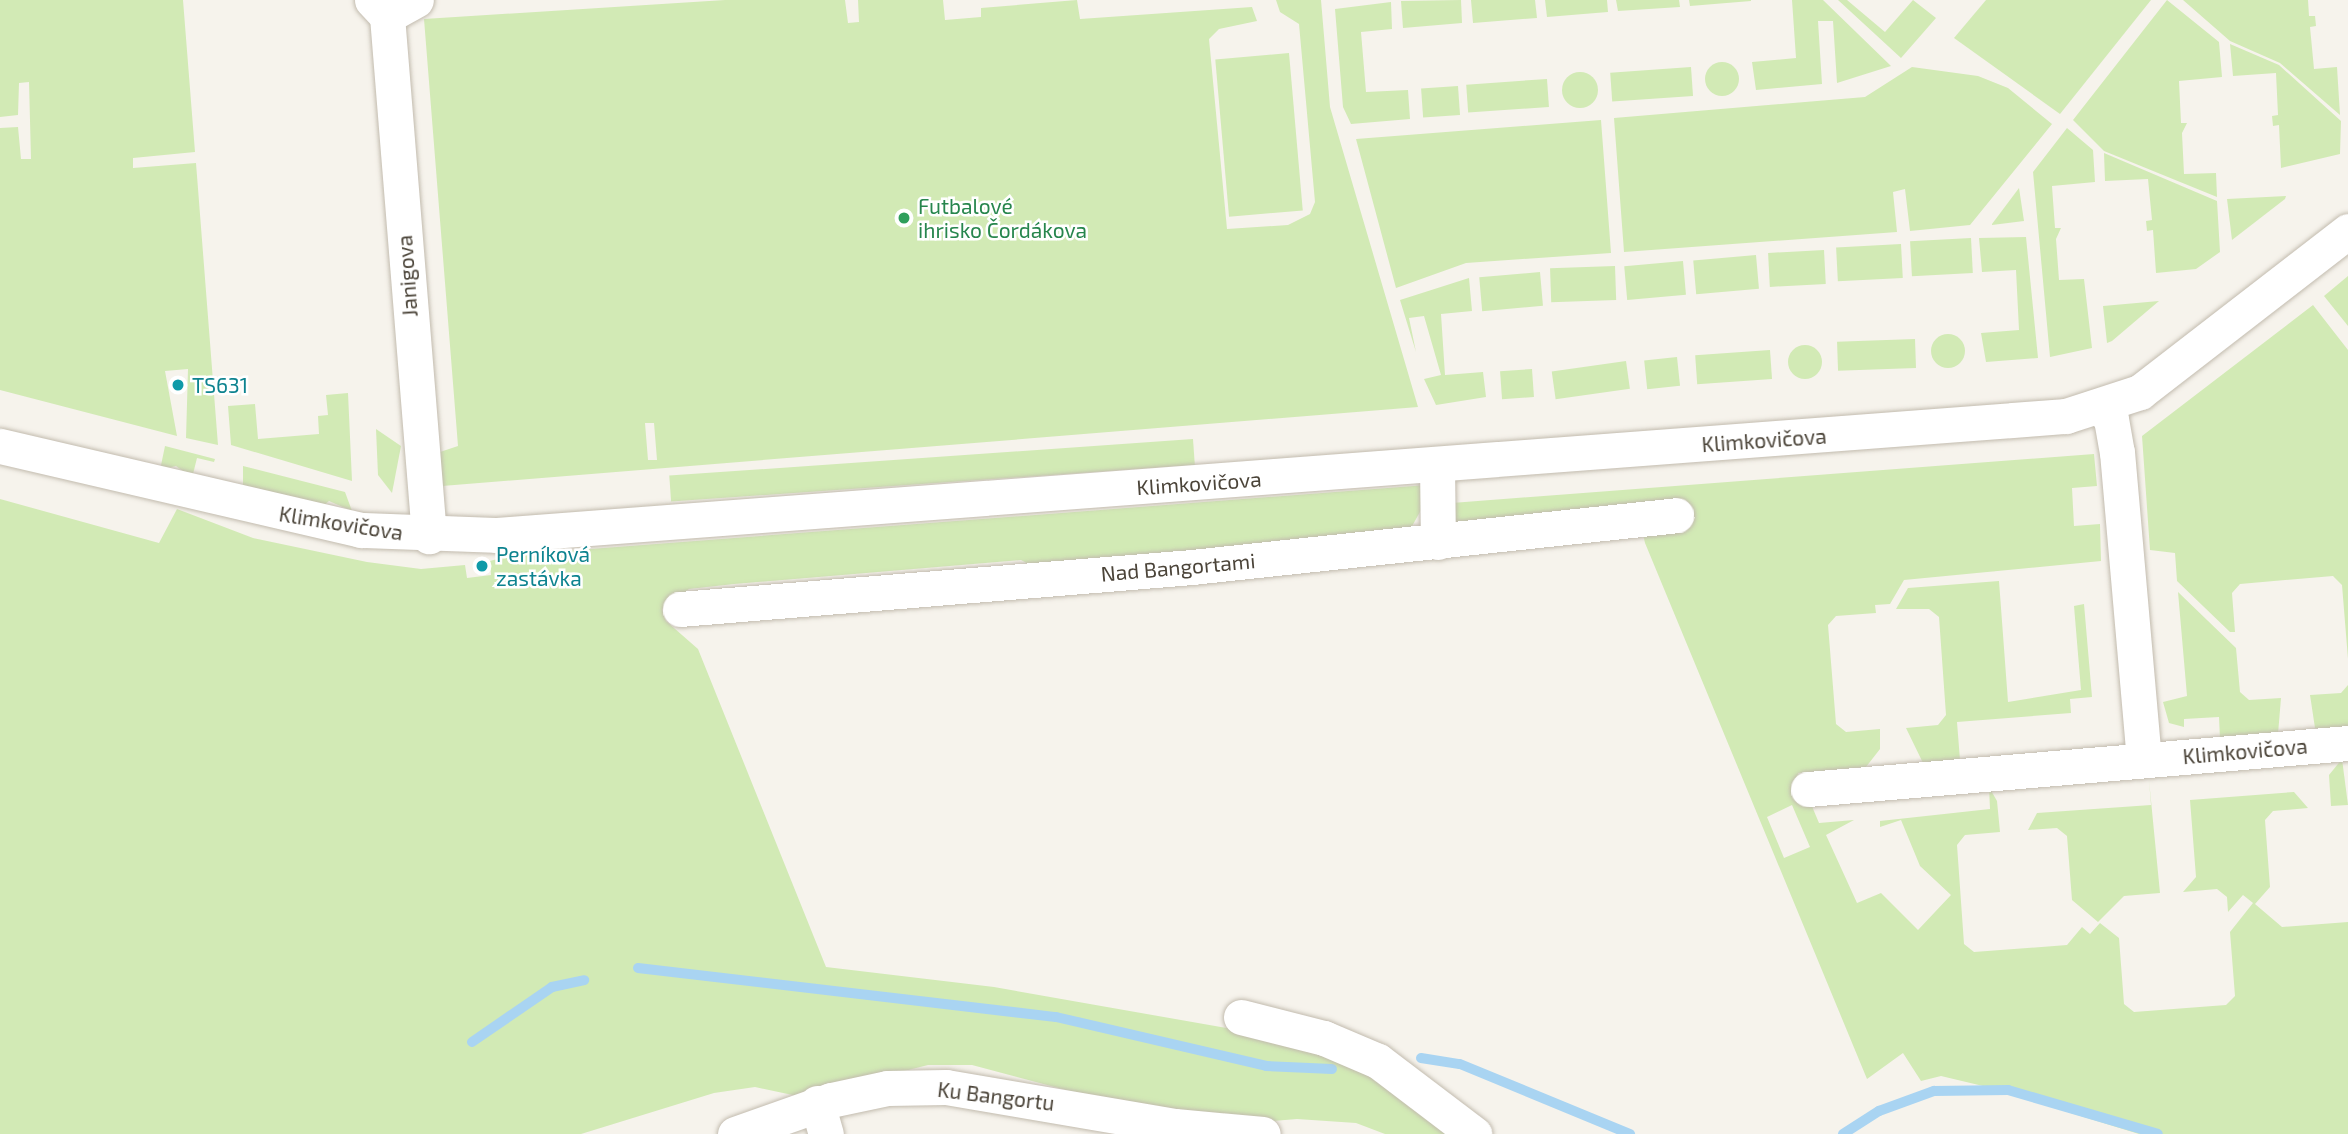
<!DOCTYPE html>
<meta charset="utf-8">
<style>
body{margin:0}
#map{position:relative;width:2348px;height:1134px;overflow:hidden;background:#f6f3ec;font-family:"Exo 2",sans-serif}
div>[style]{position:absolute}
.green>*{inset:0;background:#d2eab5;transform-origin:0 0}
.round{border-radius:50%}
.stream>*{height:10px;margin:-5px;padding:0 5px;transform-origin:5px;border-radius:5px;background:#a9d4f2}
.roads{filter:drop-shadow(0 0 2px #c2bbae) drop-shadow(0 0 2px #c2bbae)}
.minor>*{height:35px;margin:-17.5px;padding:0 17.5px;transform-origin:17.5px;border-radius:17.5px;background:#fff}
.dots>*{width:19px;height:19px;translate:-50% -50%;box-sizing:border-box;border:4px solid #fff;border-radius:50%}
span{translate:-50% -50%;white-space:nowrap;text-align:center;line-height:1.15;-webkit-text-stroke:5px #fff;paint-order:stroke}
.leisure-label{font-size:21px;color:#27864d}
.left{translate:0 -50%;text-align:left}
.street-label{font-size:21px;color:#4b4439}
.culture-label{font-size:21px;color:#0d838f}
</style>
<div id="map">
<div class="green">
<div style="clip-path:polygon(0 0,183px 0,195px 152px,133px 158px,133px 168px,196px 163px,218px 445px,186px 438px,188px 369px,165px 371px,177px 436px,0 390px,0 128px,18px 127px,21px 159px,31px 159px,29px 82px,19px 83px,18px 115px,0 117px)"></div>
<div style="clip-path:polygon(evenodd,725px 0,845px 0,848px 23px,859px 22px,858px 0,943px 0,945px 20px,981px 17px,981px 8px,1077px 0,1080px 19px,1252px 7px,1257px 21px,1219px 29px,1209px 39px,1227px 229px,1288px 225px,1310px 214px,1315px 202px,1299px 24px,1280px 12px,1276px 0,1321px 0,1330px 107px,1418px 407px,442px 486px,434px 454px,458px 446px,424px 19px,725px 0,645px 423px,654px 423px,657px 460px,648px 460px,645px 423px)"></div>
<div style="clip-path:polygon(1461px 0,1462px 23px,1403px 28px,1401px 1px)"></div>
<div style="clip-path:polygon(1471px 0,1535px 0,1537px 18px,1473px 23px)"></div>
<div style="clip-path:polygon(1545px 0,1607px 0,1608px 12px,1547px 17px)"></div>
<div style="clip-path:polygon(1616px 0,1679px 0,1680px 7px,1618px 11px)"></div>
<div style="clip-path:polygon(1689px 0,1751px 0,1751px 1px,1690px 6px)"></div>
<div style="clip-path:polygon(1792px 0,1823px 0,1891px 66px,1837px 83px,1833px 21px,1818px 21px,1822px 84px,1756px 90px,1752px 62px,1796px 58px)"></div>
<div style="clip-path:polygon(1838px 0,1847px 0,1885px 32px,1913px 0,1936px 18px,1901px 58px)"></div>
<div style="clip-path:polygon(1986px 0,2151px 0,2060px 114px,1954px 38px)"></div>
<div style="clip-path:polygon(2167px 0,2219px 42px,2222px 77px,2179px 81px,2181px 123px,2187px 123px,2182px 133px,2184px 174px,2216px 173px,2217px 197px,2104px 151px,2073px 120px)"></div>
<div style="clip-path:polygon(2183px 0,2308px 0,2309px 16px,2315px 16px,2316px 26px,2310px 27px,2314px 69px,2337px 67px,2340px 115px,2280px 63px,2230px 41px)"></div>
<div style="clip-path:polygon(1391px 2px,1392px 29px,1361px 32px,1366px 92px,1408px 90px,1410px 119px,1351px 124px,1343px 107px,1335px 9px)"></div>
<div style="clip-path:polygon(2230px 44px,2279px 65px,2341px 121px,2340px 154px,2281px 168px,2279px 125px,2273px 126px,2272px 116px,2278px 115px,2276px 73px,2233px 76px)"></div>
<div style="left:1289px;top:53px;width:158px;height:74px;rotate:85deg"></div>
<div class="round" style="left:1705px;top:62px;width:34px;height:34px"></div>
<div style="left:1691px;top:67px;width:29px;height:81px;rotate:86deg"></div>
<div style="clip-path:polygon(1912px 67px,1978px 76px,2008px 88px,2052px 124px,1970px 225px,1910px 231px,1905px 189px,1893px 192px,1897px 232px,1624px 252px,1614px 118px,1865px 97px)"></div>
<div class="round" style="left:1562px;top:72px;width:36px;height:36px"></div>
<div style="left:1547px;top:79px;width:28px;height:81px;rotate:86deg"></div>
<div style="left:1458px;top:86px;width:29px;height:37px;rotate:86deg"></div>
<div style="clip-path:polygon(1601px 120px,1611px 253px,1466px 263px,1396px 288px,1356px 139px)"></div>
<div style="clip-path:polygon(2067px 128px,2093px 150px,2095px 182px,2052px 186px,2055px 228px,2061px 228px,2056px 239px,2059px 280px,2084px 279px,2092px 348px,2050px 357px,2033px 172px)"></div>
<div style="clip-path:polygon(2104px 153px,2217px 201px,2220px 252px,2196px 269px,2156px 273px,2153px 230px,2147px 231px,2146px 221px,2152px 220px,2148px 179px,2105px 181px)"></div>
<div style="clip-path:polygon(2019px 188px,2024px 221px,1992px 225px,1992px 224px)"></div>
<div style="clip-path:polygon(2286px 196px,2285px 199px,2232px 240px,2227px 199px)"></div>
<div style="clip-path:polygon(2026px 237px,2038px 358px,1986px 362px,1981px 333px,2019px 330px,2016px 270px,1982px 272px,1979px 238px)"></div>
<div style="left:1971px;top:238px;width:35px;height:61px;rotate:87deg"></div>
<div style="left:1901px;top:244px;width:34px;height:65px;rotate:87deg"></div>
<div style="left:1824px;top:250px;width:34px;height:56px;rotate:87deg"></div>
<div style="left:1756px;top:255px;width:34px;height:63px;rotate:85deg"></div>
<div style="left:1683px;top:261px;width:34px;height:59px;rotate:85deg"></div>
<div style="left:1615px;top:266px;width:34px;height:65px;rotate:88deg"></div>
<div style="left:1540px;top:272px;width:34px;height:61px;rotate:85deg"></div>
<div style="clip-path:polygon(2348px 276px,2348px 326px,2324px 296px)"></div>
<div style="clip-path:polygon(1469px 278px,1472px 311px,1441px 314px,1445px 375px,1483px 372px,1486px 397px,1436px 405px,1424px 379px,1441px 375px,1424px 316px,1409px 318px,1416px 352px,1400px 300px)"></div>
<div style="clip-path:polygon(2159px 301px,2112px 341px,2107px 343px,2103px 306px)"></div>
<div style="clip-path:polygon(2313px 305px,2348px 350px,2348px 659px,2342px 585px,2333px 576px,2240px 584px,2232px 593px,2235px 632px,2230px 632px,2177px 581px,2175px 553px,2150px 550px,2142px 436px)"></div>
<div class="round" style="left:1931px;top:334px;width:34px;height:34px"></div>
<div style="left:1915px;top:339px;width:29px;height:78px;rotate:88deg"></div>
<div class="round" style="left:1788px;top:345px;width:34px;height:34px"></div>
<div style="left:1770px;top:350px;width:29px;height:75px;rotate:86deg"></div>
<div style="left:1677px;top:357px;width:29px;height:33px;rotate:84deg"></div>
<div style="left:1626px;top:361px;width:28px;height:75px;rotate:82deg"></div>
<div style="left:1532px;top:369px;width:28px;height:32px;rotate:86deg"></div>
<div style="clip-path:polygon(348px 393px,352px 481px,231px 445px,228px 406px,255px 404px,258px 439px,319px 434px,318px 416px,328px 415px,326px 395px)"></div>
<div style="clip-path:polygon(376px 429px,401px 446px,392px 493px,378px 475px)"></div>
<div style="left:1193px;top:439px;width:26px;height:525px;rotate:86deg"></div>
<div style="clip-path:polygon(165px 446px,215px 459px,214px 462px,197px 458px,192px 478px,176px 466px,160px 470px)"></div>
<div style="clip-path:polygon(evenodd,2094px 454px,2097px 486px,2072px 488px,2074px 526px,2100px 524px,2101px 561px,1904px 580px,1890px 604px,1875px 605px,1876px 613px,1836px 616px,1828px 625px,1836px 724px,1846px 732px,1880px 729px,1880px 749px,1866px 767px,1798px 773px,1819px 823px,1854px 820px,1826px 835px,1857px 903px,1881px 893px,1918px 930px,1951px 895px,1920px 866px,1901px 820px,1880px 827px,1880px 821px,1990px 809px,1989px 787px,1997px 801px,2000px 832px,1965px 835px,1957px 845px,1964px 944px,1974px 952px,2067px 945px,2082px 927px,2090px 934px,2100px 923px,2119px 938px,2124px 1004px,2134px 1012px,2226px 1005px,2235px 996px,2230px 932px,2253px 903px,2243px 895px,2228px 912px,2227px 897px,2217px 889px,2183px 892px,2196px 877px,2190px 800px,2294px 792px,2308px 808px,2273px 811px,2265px 820px,2270px 887px,2255px 904px,2282px 927px,2348px 922px,2348px 1134px,2139px 1134px,1983px 1086px,1941px 1076px,1921px 1081px,1903px 1053px,1867px 1079px,1645px 543px,1643px 534px,1690px 528px,1688px 509px,1451px 523px,1452px 503px,2094px 454px,1792px 805px,1810px 847px,1784px 858px,1767px 817px,1792px 805px)"></div>
<div style="clip-path:polygon(243px 466px,345px 492px,352px 511px,329px 501px,323px 506px,243px 490px)"></div>
<div style="clip-path:polygon(1427px 485px,1425px 503px,1411px 528px,1034px 567px,1021px 560px,734px 584px,689px 589px,662px 609px,666px 621px,698px 649px,826px 967px,994px 987px,1277px 1037px,1343px 1056px,1463px 1134px,1385px 1134px,1356px 1123px,1297px 1119px,1247px 1123px,1085px 1095px,972px 1065px,928px 1065px,802px 1097px,755px 1087px,714px 1093px,581px 1134px,0 1134px,0 499px,159px 543px,177px 509px,253px 538px,367px 562px,421px 569px,465px 565px,467px 578px,491px 575px,490px 561px,512px 555px)"></div>
<div style="clip-path:polygon(1999px 581px,2008px 702px,2081px 690px,2074px 606px,2084px 604px,2092px 697px,2070px 699px,2071px 713px,1957px 722px,1960px 760px,1923px 763px,1906px 728px,1938px 725px,1946px 715px,1939px 617px,1929px 609px,1896px 609px,1908px 588px)"></div>
<div style="clip-path:polygon(2178px 592px,2236px 648px,2240px 692px,2249px 700px,2281px 698px,2278px 734px,2220px 739px,2219px 717px,2184px 719px,2184px 727px,2169px 723px,2163px 702px,2187px 696px)"></div>
<div style="clip-path:polygon(2348px 685px,2348px 728px,2315px 728px,2310px 695px,2341px 693px)"></div>
<div style="clip-path:polygon(2342px 759px,2348px 805px,2331px 806px,2329px 775px)"></div>
<div style="clip-path:polygon(2149px 780px,2160px 893px,2124px 896px,2098px 922px,2072px 900px,2067px 836px,2057px 828px,2028px 830px,2037px 813px,2151px 805px)"></div>
</div>
<div class="stream">
<div style="left:638px;top:968px;width:421px;rotate:6.7deg"></div>
<div style="left:1056px;top:1017px;width:216px;rotate:13.1deg"></div>
<div style="left:1266px;top:1066px;width:66px;rotate:2.6deg"></div>
<div style="left:472px;top:1042px;width:97px;rotate:-34.5deg"></div>
<div style="left:552px;top:987px;width:33px;rotate:-12deg"></div>
<div style="left:1421px;top:1058px;width:39px;rotate:9deg"></div>
<div style="left:1460px;top:1064px;width:184px;rotate:22.4deg"></div>
<div style="left:1843px;top:1134px;width:43px;rotate:-32.6deg"></div>
<div style="left:1879px;top:1111px;width:59px;rotate:-20deg"></div>
<div style="left:1934px;top:1091px;width:74px;rotate:-0.8deg"></div>
<div style="left:2008px;top:1090px;width:156px;rotate:16.3deg"></div>
</div>
<div class="roads">
<div class="minor">
<div style="left:372px;top:0;width:22px;rotate:47deg"></div>
<div style="left:387px;top:16px;width:522px;rotate:85.38deg"></div>
<div style="left:387px;top:16px;width:33px;rotate:-29deg"></div>
<div style="left:2102px;top:408px;width:14px;rotate:51deg"></div>
<div style="left:2111px;top:419px;width:34px;rotate:80deg"></div>
<div style="left:2117px;top:452px;width:309px;rotate:85deg"></div>
<div style="left:0;top:446px;width:371px;rotate:13.1deg"></div>
<div style="left:361px;top:530px;width:136px;rotate:2.1deg"></div>
<div style="left:497px;top:535px;width:1574px;rotate:-4.34deg"></div>
<div style="left:2066px;top:416px;width:78px;rotate:-18deg"></div>
<div style="left:2140px;top:392px;width:263px;rotate:-37.7deg"></div>
<div style="left:1437px;top:465px;width:77px;rotate:89.3deg"></div>
<div style="left:680px;top:609px;width:514px;rotate:-4.69deg"></div>
<div style="left:1192px;top:567px;width:487px;rotate:-6.1deg"></div>
<div style="left:1808px;top:789px;width:542px;rotate:-4.87deg"></div>
<div style="left:1241px;top:1017px;width:86px;rotate:14.2deg"></div>
<div style="left:1324px;top:1038px;width:59px;rotate:23.1deg"></div>
<div style="left:1378px;top:1061px;width:121px;rotate:37.2deg"></div>
<div style="left:817px;top:1103px;width:32px;rotate:74deg"></div>
<div style="left:735px;top:1134px;width:102px;rotate:-19.5deg"></div>
<div style="left:831px;top:1100px;width:57px;rotate:-12.1deg"></div>
<div style="left:887px;top:1088px;width:59px;rotate:-1deg"></div>
<div style="left:946px;top:1087px;width:232px;rotate:9.7deg"></div>
<div style="left:1175px;top:1126px;width:88px;rotate:5.2deg"></div>
</div>
</div>
<div class="dots">
<div style="left:904px;top:218px;background:#2e9e5b"></div>
<div style="left:178px;top:385px;background:#0f9aa8"></div>
<div style="left:482px;top:566px;background:#0f9aa8"></div>
</div>
<div class="leisure-label">
<span class="left" style="left:918px;top:218px">Futbalové<br>ihrisko Čordákova</span>
</div>
<div class="street-label">
<span style="left:407px;top:276px;rotate:-94deg">Janigova</span>
<span style="left:1764px;top:440px;rotate:-4deg">Klimkovičova</span>
<span style="left:1199px;top:483px;rotate:-4deg">Klimkovičova</span>
<span style="left:341px;top:523px;rotate:9deg">Klimkovičova</span>
<span style="left:1178px;top:567px;rotate:-5deg">Nad Bangortami</span>
<span style="left:2245px;top:751px;rotate:-5deg">Klimkovičova</span>
<span style="left:996px;top:1096px;rotate:7deg">Ku Bangortu</span>
</div>
<div class="culture-label">
<span class="left" style="left:192px;top:385px">TS631</span>
<span class="left" style="left:496px;top:566px">Perníková<br>zastávka</span>
</div>
</div>
